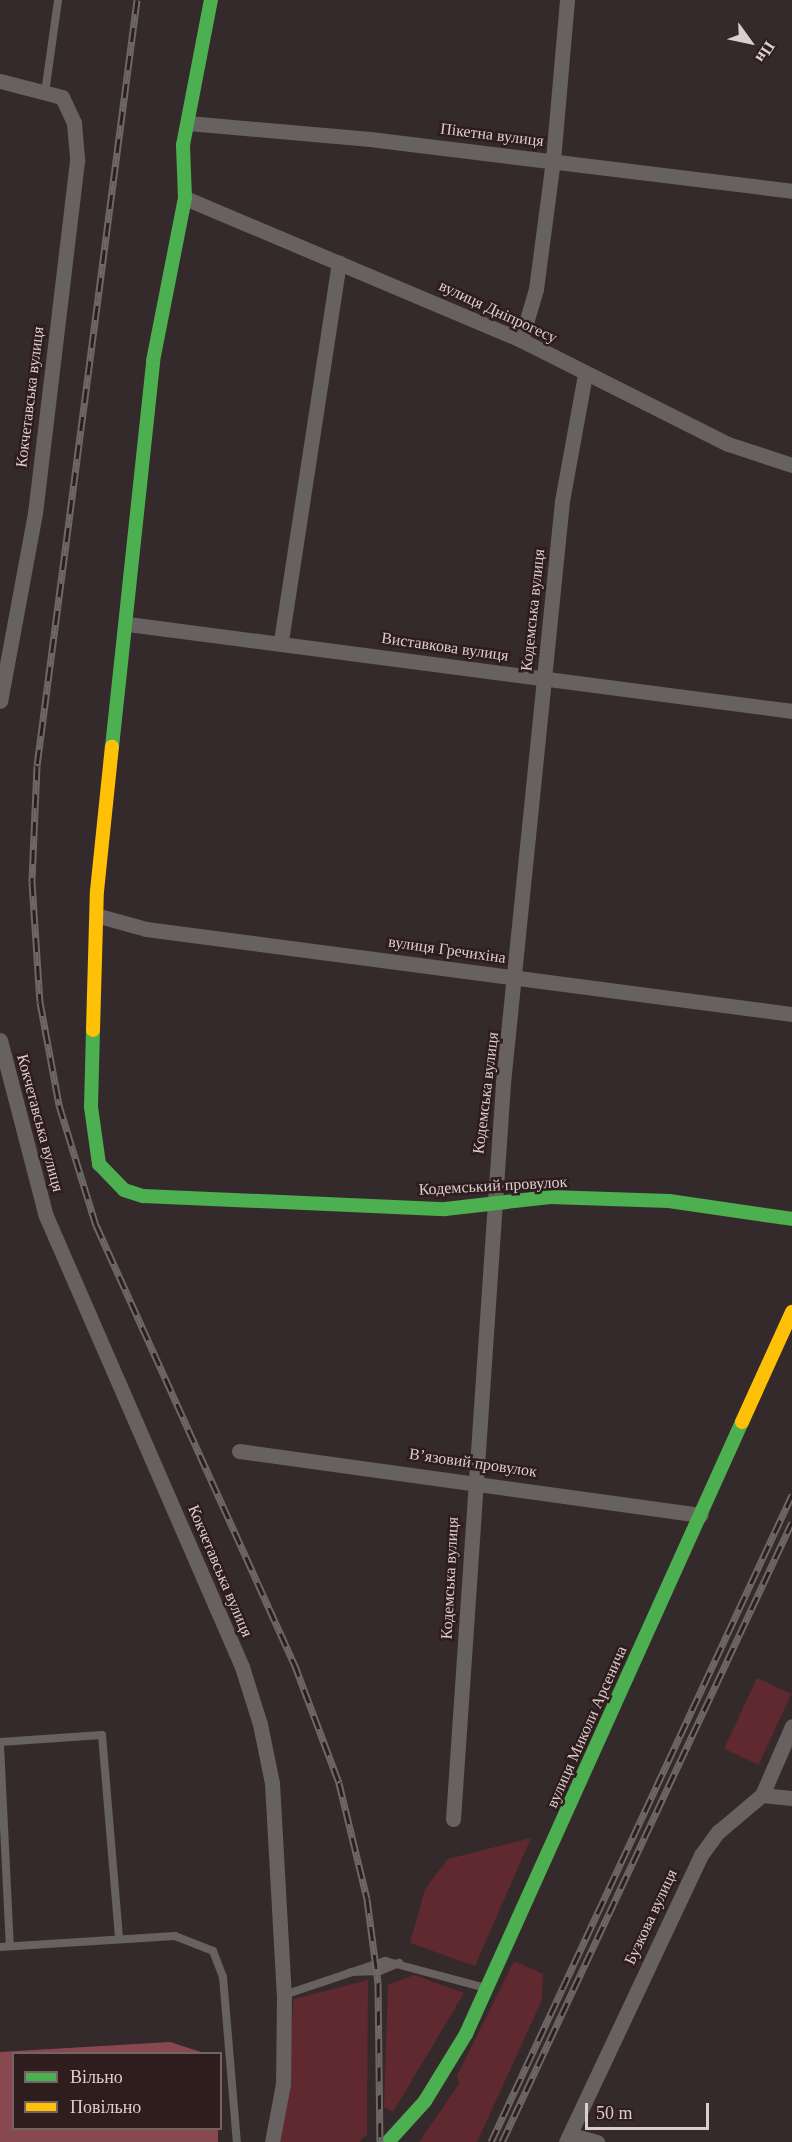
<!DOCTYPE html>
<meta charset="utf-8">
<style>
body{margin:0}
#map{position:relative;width:792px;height:2142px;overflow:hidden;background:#352a2b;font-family:"Times New Roman",serif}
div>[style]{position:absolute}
.green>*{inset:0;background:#60282f;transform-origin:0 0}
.forest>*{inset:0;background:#87494f}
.lane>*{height:8px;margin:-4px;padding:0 4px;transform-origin:4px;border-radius:4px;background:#676161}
.street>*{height:15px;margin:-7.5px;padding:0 7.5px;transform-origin:7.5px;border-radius:7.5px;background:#676161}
.fast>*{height:14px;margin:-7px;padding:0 7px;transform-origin:7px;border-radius:7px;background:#4caf50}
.slow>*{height:14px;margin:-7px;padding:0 7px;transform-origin:7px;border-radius:7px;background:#ffc107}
.rail>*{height:7px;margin-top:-3.5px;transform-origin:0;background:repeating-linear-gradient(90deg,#2f1c1d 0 14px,#6d6767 0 28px);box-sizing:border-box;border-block:2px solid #6d6767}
span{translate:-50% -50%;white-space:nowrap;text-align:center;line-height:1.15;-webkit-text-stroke:5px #2f1c1d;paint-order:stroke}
.street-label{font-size:16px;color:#dccecf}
.legend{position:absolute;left:12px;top:2052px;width:210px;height:78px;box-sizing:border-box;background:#2f1c1d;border:2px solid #746364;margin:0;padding:8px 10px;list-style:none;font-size:18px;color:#dccecf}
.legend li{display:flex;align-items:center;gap:12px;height:30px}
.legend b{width:30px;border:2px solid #746364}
.north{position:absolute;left:720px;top:12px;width:60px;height:60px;-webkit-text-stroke:4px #2f1c1d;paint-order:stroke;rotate:123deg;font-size:16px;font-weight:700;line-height:24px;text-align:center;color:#dccecf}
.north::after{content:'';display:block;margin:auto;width:21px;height:27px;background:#dccecf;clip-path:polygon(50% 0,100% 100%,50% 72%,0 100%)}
.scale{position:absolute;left:585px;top:2103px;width:124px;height:27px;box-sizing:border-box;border:3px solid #dccecf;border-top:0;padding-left:8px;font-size:18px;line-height:21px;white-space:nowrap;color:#dccecf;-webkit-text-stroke:4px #2f1c1d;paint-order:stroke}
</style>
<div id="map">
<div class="green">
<div style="left:757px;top:1678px;width:38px;height:78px;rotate:25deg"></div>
<div style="clip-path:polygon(531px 1838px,475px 1966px,410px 1943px,425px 1889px,448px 1859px)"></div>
<div style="clip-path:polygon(514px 1961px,543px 1974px,542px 2000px,477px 2142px,419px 2142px,459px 2084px,457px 2076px)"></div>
<div style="clip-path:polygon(414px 1975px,464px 1993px,393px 2112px,384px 2107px,388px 1985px)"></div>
<div style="clip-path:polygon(368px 1980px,367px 2134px,359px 2142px,280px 2142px,294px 1999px)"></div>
</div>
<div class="forest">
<div style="clip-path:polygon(170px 2042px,204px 2053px,14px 2054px,14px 2128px,218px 2129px,218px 2142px,0 2142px,0 2052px)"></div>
</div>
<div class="lane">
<div style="left:45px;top:93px;width:94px;rotate:-82deg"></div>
<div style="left:0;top:1742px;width:102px;rotate:-3.9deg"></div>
<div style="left:102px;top:1735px;width:204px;rotate:85.2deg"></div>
<div style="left:0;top:1745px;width:201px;rotate:87.2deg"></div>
<div style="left:0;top:1947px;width:175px;rotate:-3.6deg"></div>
<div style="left:175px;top:1936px;width:41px;rotate:21.5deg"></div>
<div style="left:213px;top:1951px;width:28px;rotate:69deg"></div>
<div style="left:223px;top:1977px;width:166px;rotate:85.2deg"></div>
<div style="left:351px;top:1972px;width:29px;rotate:-2deg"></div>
<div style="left:380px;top:1971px;width:21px;rotate:-23deg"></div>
<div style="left:284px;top:1995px;width:107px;rotate:-18.6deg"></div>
<div style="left:385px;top:1961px;width:100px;rotate:15deg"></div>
</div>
<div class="street">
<div style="left:0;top:81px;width:64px;rotate:14.5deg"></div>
<div style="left:62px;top:97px;width:29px;rotate:65deg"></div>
<div style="left:74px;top:123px;width:38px;rotate:85deg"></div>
<div style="left:77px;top:161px;width:354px;rotate:96.8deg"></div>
<div style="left:35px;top:513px;width:191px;rotate:100.5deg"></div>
<div style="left:188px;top:123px;width:183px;rotate:5deg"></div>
<div style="left:370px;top:139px;width:425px;rotate:7deg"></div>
<div style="left:185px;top:198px;width:365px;rotate:22.9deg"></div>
<div style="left:521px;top:340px;width:232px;rotate:26.7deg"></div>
<div style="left:728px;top:444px;width:67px;rotate:18.2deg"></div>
<div style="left:521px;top:340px;width:53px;rotate:-73.6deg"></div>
<div style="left:536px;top:289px;width:130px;rotate:-82.5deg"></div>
<div style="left:553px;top:160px;width:161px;rotate:-85deg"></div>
<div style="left:128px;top:624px;width:670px;rotate:7.46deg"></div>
<div style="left:281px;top:641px;width:383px;rotate:-81.3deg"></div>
<div style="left:99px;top:916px;width:49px;rotate:15.5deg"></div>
<div style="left:146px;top:929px;width:652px;rotate:7.5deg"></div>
<div style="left:0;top:1040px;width:182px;rotate:75.4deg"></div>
<div style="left:46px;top:1216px;width:492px;rotate:66.5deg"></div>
<div style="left:242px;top:1667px;width:60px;rotate:72.5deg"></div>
<div style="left:260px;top:1724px;width:60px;rotate:78.5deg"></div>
<div style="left:272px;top:1783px;width:212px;rotate:86.8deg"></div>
<div style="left:284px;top:1995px;width:89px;rotate:90.6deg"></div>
<div style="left:283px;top:2084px;width:59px;rotate:100.7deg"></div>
<div style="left:239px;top:1451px;width:466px;rotate:7.9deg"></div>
<div style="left:762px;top:1795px;width:30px;rotate:6deg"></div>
<div style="left:453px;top:1819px;width:738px;rotate:-86.11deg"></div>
<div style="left:503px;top:1083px;width:585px;rotate:-84.21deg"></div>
<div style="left:562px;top:501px;width:129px;rotate:-79.7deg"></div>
<div style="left:571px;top:2135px;width:27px;rotate:15deg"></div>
<div style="left:566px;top:2142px;width:317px;rotate:-64.8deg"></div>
<div style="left:701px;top:1855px;width:29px;rotate:-54deg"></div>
<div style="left:718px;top:1832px;width:57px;rotate:-40.1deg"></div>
<div style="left:762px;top:1795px;width:75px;rotate:-66.5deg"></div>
</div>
<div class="fast">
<div style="left:112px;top:747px;width:388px;rotate:-83.9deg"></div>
<div style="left:153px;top:361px;width:166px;rotate:-78.9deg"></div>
<div style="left:185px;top:198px;width:53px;rotate:-92.2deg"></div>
<div style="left:183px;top:145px;width:148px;rotate:-79.1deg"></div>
<div style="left:93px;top:1030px;width:77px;rotate:91.5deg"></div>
<div style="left:91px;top:1107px;width:58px;rotate:82deg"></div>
<div style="left:99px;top:1164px;width:36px;rotate:46deg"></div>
<div style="left:124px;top:1190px;width:20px;rotate:18deg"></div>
<div style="left:143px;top:1196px;width:302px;rotate:2.5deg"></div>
<div style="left:445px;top:1209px;width:106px;rotate:-6.5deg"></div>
<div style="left:550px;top:1197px;width:119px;rotate:1.9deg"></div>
<div style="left:669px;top:1201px;width:124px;rotate:8.3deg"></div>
<div style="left:388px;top:2142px;width:55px;rotate:-47.9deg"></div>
<div style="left:425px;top:2101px;width:79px;rotate:-58.5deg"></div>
<div style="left:466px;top:2034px;width:671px;rotate:-65.73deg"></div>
</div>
<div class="slow">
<div style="left:93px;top:1030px;width:139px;rotate:-88.4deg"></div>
<div style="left:97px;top:891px;width:145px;rotate:-84.1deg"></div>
<div style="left:742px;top:1422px;width:121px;rotate:-65.6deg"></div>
</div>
<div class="rail">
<div style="left:137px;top:0;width:772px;rotate:97.44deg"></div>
<div style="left:37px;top:766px;width:116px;rotate:92.5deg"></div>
<div style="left:32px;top:882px;width:120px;rotate:86.2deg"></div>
<div style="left:40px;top:1002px;width:105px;rotate:79.5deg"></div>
<div style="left:59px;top:1105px;width:126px;rotate:72.9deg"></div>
<div style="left:96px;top:1225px;width:481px;rotate:65.7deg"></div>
<div style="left:294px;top:1663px;width:128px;rotate:69.4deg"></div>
<div style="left:339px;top:1783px;width:119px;rotate:76.4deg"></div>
<div style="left:367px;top:1899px;width:85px;rotate:82.5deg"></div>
<div style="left:378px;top:1983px;width:159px;rotate:89.3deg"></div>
<div style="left:491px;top:2142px;width:714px;rotate:-65.05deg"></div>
<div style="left:502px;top:2142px;width:684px;rotate:-64.93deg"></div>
</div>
<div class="street-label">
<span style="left:492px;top:135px;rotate:7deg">Пікетна вулиця</span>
<span style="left:498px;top:312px;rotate:25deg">вулиця Дніпрогесу</span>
<span style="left:30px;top:397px;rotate:-83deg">Кокчетавська вулиця</span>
<span style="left:533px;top:610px;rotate:-84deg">Кодемська вулиця</span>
<span style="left:445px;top:647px;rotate:8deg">Виставкова вулиця</span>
<span style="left:447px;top:950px;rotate:8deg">вулиця Гречихіна</span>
<span style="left:486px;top:1093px;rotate:-83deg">Кодемська вулиця</span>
<span style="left:40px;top:1123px;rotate:75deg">Кокчетавська вулиця</span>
<span style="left:493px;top:1186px;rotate:-3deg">Кодемський провулок</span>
<span style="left:473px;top:1463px;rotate:8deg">Вʼязовий провулок</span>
<span style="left:220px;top:1571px;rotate:67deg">Кокчетавська вулиця</span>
<span style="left:450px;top:1578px;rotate:-87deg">Кодемська вулиця</span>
<span style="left:587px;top:1727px;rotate:-66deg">вулиця Миколи Арсенича</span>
<span style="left:651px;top:1917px;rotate:-65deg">Бузкова вулиця</span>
</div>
<ul class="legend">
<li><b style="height:8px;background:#4caf50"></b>Вільно</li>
<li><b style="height:8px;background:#ffc107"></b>Повільно</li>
</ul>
<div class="north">Пн</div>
<div class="scale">50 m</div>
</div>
